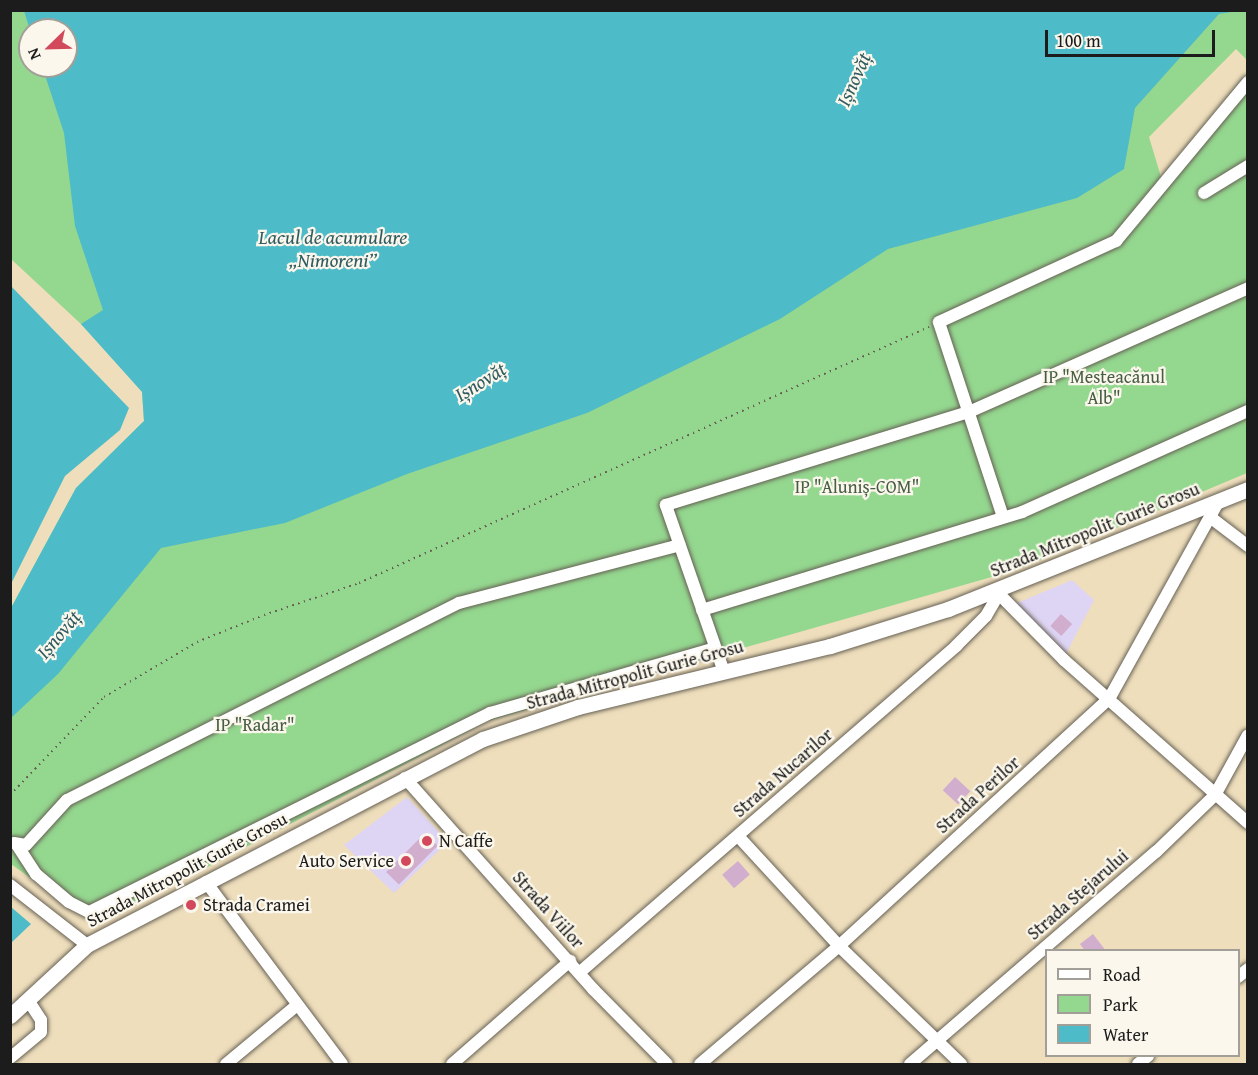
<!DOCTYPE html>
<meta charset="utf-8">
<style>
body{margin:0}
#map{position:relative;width:1258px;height:1075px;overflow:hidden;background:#eedebc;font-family:"Gentium Book Plus",serif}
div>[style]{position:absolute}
.built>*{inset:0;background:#ded5f5}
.green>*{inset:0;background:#94d78f}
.water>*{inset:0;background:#4ebbc9}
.building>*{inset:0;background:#d1adce;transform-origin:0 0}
.path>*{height:2px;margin-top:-1px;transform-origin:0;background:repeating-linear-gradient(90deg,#666054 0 1.5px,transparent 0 6px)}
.roads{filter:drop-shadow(0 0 2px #666054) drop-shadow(0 0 2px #666054)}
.minor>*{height:12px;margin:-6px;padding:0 6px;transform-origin:6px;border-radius:6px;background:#fff}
.major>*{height:15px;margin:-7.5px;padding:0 7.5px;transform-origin:7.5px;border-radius:7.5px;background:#fff}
.dots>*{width:16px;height:16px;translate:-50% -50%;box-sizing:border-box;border:3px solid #fbf7ec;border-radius:50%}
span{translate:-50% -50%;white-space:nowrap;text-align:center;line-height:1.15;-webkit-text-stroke:4.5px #fbf7ec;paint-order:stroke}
.park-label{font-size:18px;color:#465d44}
.street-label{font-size:18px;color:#1c1c1c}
.poi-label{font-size:18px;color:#1c1c1c}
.left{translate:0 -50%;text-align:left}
.right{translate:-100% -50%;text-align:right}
.water-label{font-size:20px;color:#305c61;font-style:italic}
.frame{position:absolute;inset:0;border:12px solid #1c1c1c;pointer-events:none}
.legend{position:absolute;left:1045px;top:949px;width:195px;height:108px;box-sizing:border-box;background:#fbf7ec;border:2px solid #a29f99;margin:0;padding:8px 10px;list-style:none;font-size:18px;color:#1c1c1c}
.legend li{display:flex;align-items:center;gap:12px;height:30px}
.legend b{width:30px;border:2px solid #a29f99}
.north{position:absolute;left:18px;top:18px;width:60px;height:60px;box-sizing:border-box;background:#fbf7ec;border:2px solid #a29f99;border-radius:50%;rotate:247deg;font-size:16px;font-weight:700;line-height:24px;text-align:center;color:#1c1c1c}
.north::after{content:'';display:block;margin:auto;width:21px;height:27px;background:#d1495b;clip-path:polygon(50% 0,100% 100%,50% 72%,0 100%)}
.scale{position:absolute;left:1045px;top:30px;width:170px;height:27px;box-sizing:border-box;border:3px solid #1c1c1c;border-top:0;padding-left:8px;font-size:18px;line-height:21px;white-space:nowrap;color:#1c1c1c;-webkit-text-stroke:4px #fbf7ec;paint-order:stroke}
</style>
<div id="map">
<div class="built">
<div style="clip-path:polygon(1072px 580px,1094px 600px,1066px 654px,1015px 604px)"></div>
<div style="clip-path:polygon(407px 797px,448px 842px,394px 893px,344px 845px)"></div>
</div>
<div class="green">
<div style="clip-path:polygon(evenodd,11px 11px,204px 11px,1124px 106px,1207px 11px,1247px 11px,1247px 60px,1236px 49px,1149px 137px,1161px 177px,1247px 73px,1247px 473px,1016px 570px,488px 721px,96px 925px,11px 864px,11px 608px,76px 488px,144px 421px,142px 391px,81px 324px,11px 259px,11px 11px,30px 30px,66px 30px,66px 66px,30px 66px,30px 30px)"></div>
</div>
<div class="water">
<div style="clip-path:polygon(24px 11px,24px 10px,1238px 11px,1219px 14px,1135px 108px,1124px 169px,1077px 198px,888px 249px,780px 319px,587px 413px,407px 474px,285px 523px,161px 548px,58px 674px,11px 718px,11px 608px,76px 488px,144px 421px,142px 392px,81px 324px,103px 310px,75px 226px,64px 133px,42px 66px,66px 66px,66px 30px,30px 30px)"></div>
<div style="clip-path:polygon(11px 286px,129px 408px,120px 430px,65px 476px,11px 584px)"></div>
<div style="clip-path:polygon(11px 907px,31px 924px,11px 943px)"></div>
</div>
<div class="building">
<div style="left:1061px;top:614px;width:15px;height:16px;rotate:42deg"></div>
<div style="left:955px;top:777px;width:21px;height:18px;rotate:43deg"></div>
<div style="left:425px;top:833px;width:18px;height:55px;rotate:45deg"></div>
<div style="left:738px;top:861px;width:18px;height:21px;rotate:49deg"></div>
<div style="clip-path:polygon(1093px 934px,1106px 951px,1085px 951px,1080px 944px)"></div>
</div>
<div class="path">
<div style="left:10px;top:795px;width:136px;rotate:-46.2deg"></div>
<div style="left:104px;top:697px;width:108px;rotate:-30.6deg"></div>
<div style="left:197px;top:642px;width:72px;rotate:-21.9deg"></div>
<div style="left:264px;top:615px;width:100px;rotate:-18.6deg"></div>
<div style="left:359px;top:583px;width:625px;rotate:-24.19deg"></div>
</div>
<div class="roads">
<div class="minor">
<div style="left:1204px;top:193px;width:52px;rotate:-31.5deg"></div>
<div style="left:1003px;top:517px;width:205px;rotate:-108.2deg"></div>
<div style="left:939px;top:322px;width:195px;rotate:-24.6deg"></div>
<div style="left:1116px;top:241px;width:207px;rotate:-50.3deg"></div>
<div style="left:1210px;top:517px;width:48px;rotate:37.3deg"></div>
<div style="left:996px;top:591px;width:97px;rotate:45.4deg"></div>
<div style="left:1064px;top:660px;width:246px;rotate:41.5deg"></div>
<div style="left:702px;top:610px;width:335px;rotate:-17deg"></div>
<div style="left:1022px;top:512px;width:248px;rotate:-24.1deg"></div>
<div style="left:724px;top:672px;width:177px;rotate:-109.2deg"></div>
<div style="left:666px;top:505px;width:319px;rotate:-17.1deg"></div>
<div style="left:971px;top:411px;width:303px;rotate:-23.9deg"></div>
<div style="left:405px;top:778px;width:283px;rotate:48.3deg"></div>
<div style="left:593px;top:989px;width:105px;rotate:45.4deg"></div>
<div style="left:738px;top:836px;width:149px;rotate:47.4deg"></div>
<div style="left:839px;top:946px;width:170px;rotate:44deg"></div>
<div style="left:14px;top:843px;width:12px;rotate:9deg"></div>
<div style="left:26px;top:845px;width:61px;rotate:-47.7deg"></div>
<div style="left:67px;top:800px;width:439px;rotate:-26.7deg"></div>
<div style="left:459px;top:603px;width:228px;rotate:-14.7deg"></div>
<div style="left:17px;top:845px;width:35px;rotate:57deg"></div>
<div style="left:36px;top:874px;width:43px;rotate:40.3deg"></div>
<div style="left:69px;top:902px;width:22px;rotate:27deg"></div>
<div style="left:89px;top:912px;width:448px;rotate:-26.4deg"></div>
<div style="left:490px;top:713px;width:234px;rotate:-16.1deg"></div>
<div style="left:206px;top:882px;width:227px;rotate:53.2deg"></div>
<div style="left:10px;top:885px;width:98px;rotate:37.9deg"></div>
<div style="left:580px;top:972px;width:498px;rotate:-40.9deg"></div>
<div style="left:956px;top:646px;width:42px;rotate:-45deg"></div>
<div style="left:986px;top:616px;width:16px;rotate:-60deg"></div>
<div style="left:994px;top:602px;width:11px;rotate:-80deg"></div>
<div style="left:1238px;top:977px;width:13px;rotate:-39deg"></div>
<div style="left:10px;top:1058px;width:40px;rotate:-40deg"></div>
<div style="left:41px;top:1032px;width:12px;rotate:-90deg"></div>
<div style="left:41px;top:1020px;width:24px;rotate:-123deg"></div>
<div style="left:226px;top:1064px;width:91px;rotate:-39.6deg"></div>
<div style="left:452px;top:1064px;width:157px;rotate:-41.1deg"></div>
<div style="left:700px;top:1064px;width:182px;rotate:-40.3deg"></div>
<div style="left:839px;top:946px;width:366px;rotate:-42.5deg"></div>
<div style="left:1109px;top:699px;width:225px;rotate:-61deg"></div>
<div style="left:910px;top:1064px;width:325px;rotate:-40.8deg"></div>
<div style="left:1156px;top:852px;width:82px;rotate:-44deg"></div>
<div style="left:1215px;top:795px;width:68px;rotate:-61.2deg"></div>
<div style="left:1138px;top:1064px;width:13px;rotate:-39deg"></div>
</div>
<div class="major">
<div style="left:10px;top:1016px;width:105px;rotate:-42.7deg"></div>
<div style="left:87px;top:945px;width:446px;rotate:-27.5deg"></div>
<div style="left:483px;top:739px;width:100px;rotate:-18.6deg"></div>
<div style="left:578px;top:707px;width:259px;rotate:-13.6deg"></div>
<div style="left:830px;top:646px;width:124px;rotate:-17.4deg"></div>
<div style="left:948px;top:609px;width:323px;rotate:-21.8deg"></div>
</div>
</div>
<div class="dots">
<div style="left:427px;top:841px;background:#d1495b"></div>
<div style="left:406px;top:861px;background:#d1495b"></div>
<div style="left:191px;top:905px;background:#d1495b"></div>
</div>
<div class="park-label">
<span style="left:1104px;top:388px">IP "Mesteacănul<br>Alb"</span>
<span style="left:857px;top:487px">IP "Aluniș-COM"</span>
<span style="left:255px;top:725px">IP "Radar"</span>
</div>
<div class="street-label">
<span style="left:1095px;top:530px;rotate:-22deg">Strada Mitropolit Gurie Grosu</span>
<span style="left:635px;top:675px;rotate:-15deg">Strada Mitropolit Gurie Grosu</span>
<span style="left:783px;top:773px;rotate:-41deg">Strada Nucarilor</span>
<span style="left:978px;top:795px;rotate:-42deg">Strada Perilor</span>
<span style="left:187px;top:870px;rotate:-28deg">Strada Mitropolit Gurie Grosu</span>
<span style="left:1078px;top:895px;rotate:-41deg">Strada Stejarului</span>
<span style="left:548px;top:910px;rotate:48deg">Strada Viilor</span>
</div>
<div class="poi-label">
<span class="left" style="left:439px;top:841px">N Caffe</span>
<span class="right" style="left:394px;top:861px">Auto Service</span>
<span class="left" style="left:203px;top:905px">Strada Cramei</span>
</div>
<div class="water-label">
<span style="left:853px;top:79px;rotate:-66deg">Ișnovăț</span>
<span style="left:333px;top:248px">Lacul de acumulare<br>„Nimoreni”</span>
<span style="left:480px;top:381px;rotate:-32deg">Ișnovăț</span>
<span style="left:58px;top:634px;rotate:-50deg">Ișnovăț</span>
</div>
<div class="frame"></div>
<ul class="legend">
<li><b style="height:8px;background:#fff"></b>Road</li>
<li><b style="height:16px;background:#94d78f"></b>Park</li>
<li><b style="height:16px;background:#4ebbc9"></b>Water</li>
</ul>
<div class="north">N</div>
<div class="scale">100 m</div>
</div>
